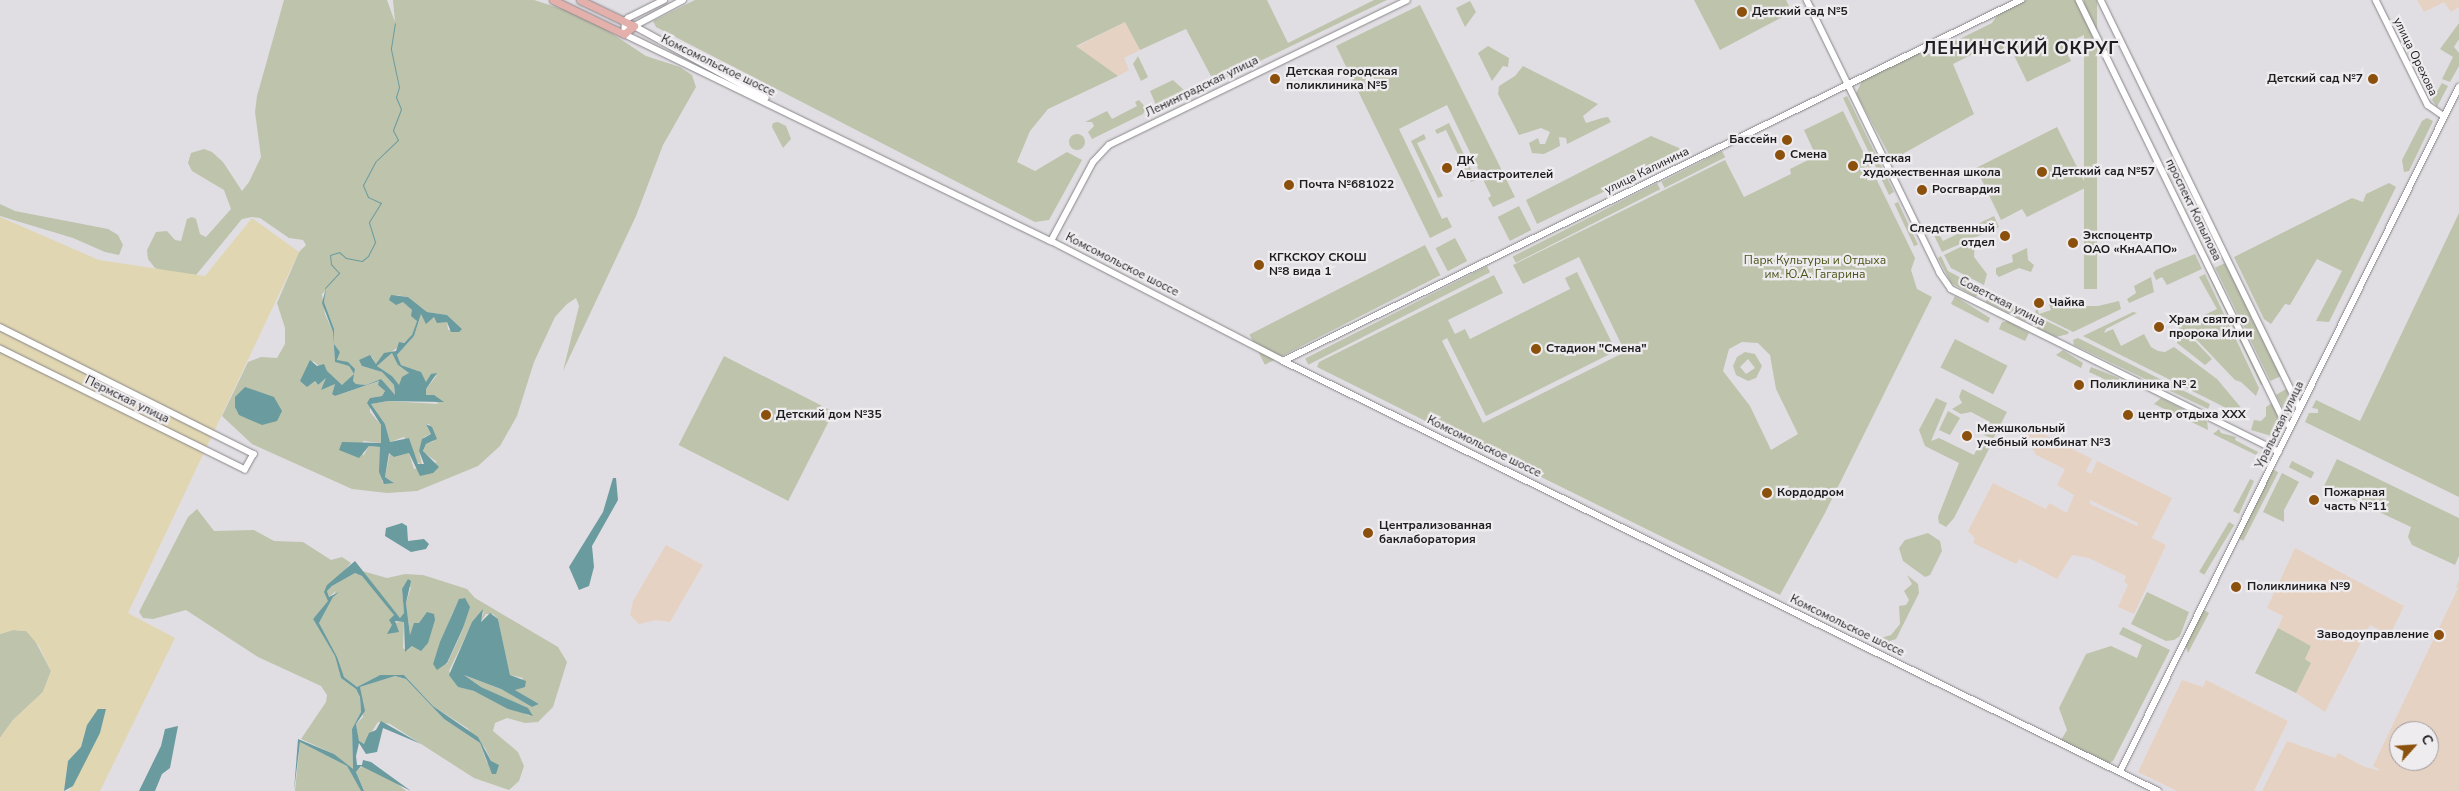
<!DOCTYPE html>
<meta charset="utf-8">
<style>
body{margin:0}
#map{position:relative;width:2459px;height:791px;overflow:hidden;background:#e1dee3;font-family:"Nunito Sans",sans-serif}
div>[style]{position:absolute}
.industrial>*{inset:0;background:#e6d2c3}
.green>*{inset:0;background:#bec3ac;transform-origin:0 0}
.round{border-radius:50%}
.sand>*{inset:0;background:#e0d6b1}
.water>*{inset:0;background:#6a9b9f}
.stream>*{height:1px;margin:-0.5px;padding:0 0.5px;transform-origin:0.5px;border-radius:0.5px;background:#6a9b9f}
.roads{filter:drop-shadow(0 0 1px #878588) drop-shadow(0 0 1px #878588)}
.tertiary>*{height:5.5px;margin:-2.75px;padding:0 2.75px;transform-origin:2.75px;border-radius:2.75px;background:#fff}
.secondary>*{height:6px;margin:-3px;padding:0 3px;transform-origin:3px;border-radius:3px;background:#fff}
.primary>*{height:7px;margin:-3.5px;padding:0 3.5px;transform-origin:3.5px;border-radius:3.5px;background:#e3b0ac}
.dots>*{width:14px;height:14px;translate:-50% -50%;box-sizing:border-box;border:2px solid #efecf0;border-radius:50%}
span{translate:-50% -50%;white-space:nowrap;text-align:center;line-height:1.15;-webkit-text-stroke:4.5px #efecf0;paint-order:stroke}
.poi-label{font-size:12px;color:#1f1e1f;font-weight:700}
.left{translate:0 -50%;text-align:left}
.right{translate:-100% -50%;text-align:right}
.street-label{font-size:12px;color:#1f1e1f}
.park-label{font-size:12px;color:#4c5519}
.district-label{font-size:18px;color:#1f1e1f;font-weight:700;letter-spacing:1px}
.north{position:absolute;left:2389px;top:721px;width:50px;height:50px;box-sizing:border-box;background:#efecf0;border:1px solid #9c9a9c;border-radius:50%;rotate:64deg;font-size:14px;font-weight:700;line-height:20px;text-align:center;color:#1f1e1f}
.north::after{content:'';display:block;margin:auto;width:18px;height:22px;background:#8b500c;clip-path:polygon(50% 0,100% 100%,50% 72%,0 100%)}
</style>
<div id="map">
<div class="industrial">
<div style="clip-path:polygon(2417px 0,2459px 0,2459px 7px,2451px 12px,2444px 2px,2424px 12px)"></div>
<div style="clip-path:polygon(1125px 22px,1140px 50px,1124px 58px,1129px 70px,1118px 76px,1076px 47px)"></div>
<div style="clip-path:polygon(evenodd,2037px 431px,2092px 459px,2086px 471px,2091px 474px,2097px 461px,2172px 498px,2152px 538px,2166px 545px,2134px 614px,2118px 607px,2128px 585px,2124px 582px,2126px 576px,2089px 558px,2072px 555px,2057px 579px,2019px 559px,2016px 564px,1973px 543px,1975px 538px,1968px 531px,1993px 483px,2046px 509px,2049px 503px,2067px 513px,2074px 495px,2057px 485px,2065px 469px,2036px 455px,2032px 448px,2020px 441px,2023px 436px,2037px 431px,2090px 500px,2138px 523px,2137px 526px,2090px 504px,2090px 500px)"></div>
<div style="clip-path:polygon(666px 545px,703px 565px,670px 622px,656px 620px,639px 624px,630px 615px,633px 601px)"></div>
<div style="clip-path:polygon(2295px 548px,2404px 606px,2390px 635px,2370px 625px,2325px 712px,2296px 693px,2311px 663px,2305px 659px,2311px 646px,2278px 628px,2283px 616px,2267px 608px)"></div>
<div style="clip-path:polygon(evenodd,2459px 580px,2459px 791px,2262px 791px,2287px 741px,2335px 758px,2338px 753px,2365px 767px,2381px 771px,2373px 766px,2458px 588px,2456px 587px,2459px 580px,2399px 731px,2429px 731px,2429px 761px,2399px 761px,2399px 731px)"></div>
<div style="clip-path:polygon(2182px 680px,2203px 687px,2206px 680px,2288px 721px,2254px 791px,2177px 791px,2138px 772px)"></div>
</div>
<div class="green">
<div style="clip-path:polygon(evenodd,284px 0,387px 0,395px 22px,393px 0,534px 0,587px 17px,646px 56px,680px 67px,692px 75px,696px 87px,663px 145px,636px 216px,563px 371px,579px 306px,576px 298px,567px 304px,555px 317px,534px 362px,517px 416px,500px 446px,478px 466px,417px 491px,387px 493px,352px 489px,252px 444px,222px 416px,248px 362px,261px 357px,277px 358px,285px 344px,285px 328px,277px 303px,299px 252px,306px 245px,303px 240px,289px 238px,260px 218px,252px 217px,242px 219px,196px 275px,166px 272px,155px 268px,148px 259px,147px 250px,156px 232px,167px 231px,175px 240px,181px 241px,187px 219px,192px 217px,196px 219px,200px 234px,206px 237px,231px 209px,224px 190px,192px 171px,188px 163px,191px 153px,204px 149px,212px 152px,223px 162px,242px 191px,249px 182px,261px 157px,255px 112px,257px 96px,284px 0,325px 291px,324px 302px,334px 329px,334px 344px,340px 352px,337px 360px,355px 369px,353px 381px,356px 384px,366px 385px,381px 379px,392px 395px,395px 395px,394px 385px,382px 372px,362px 366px,372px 357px,376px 364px,412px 336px,417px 321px,412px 310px,396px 295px,408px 297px,427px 312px,447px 315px,462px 329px,448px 330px,447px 321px,421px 314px,414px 336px,397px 355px,401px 365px,418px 371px,426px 382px,437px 375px,426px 389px,426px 395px,439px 404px,388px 401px,371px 404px,385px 424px,390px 442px,404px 437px,417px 462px,422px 465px,419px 451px,424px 437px,431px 434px,426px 424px,429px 424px,434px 441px,426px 444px,423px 452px,437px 462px,414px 469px,409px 453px,394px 457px,390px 452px,385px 477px,393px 482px,382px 482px,380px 447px,369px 446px,363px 456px,363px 441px,381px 443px,381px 425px,370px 412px,370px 398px,382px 396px,385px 391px,378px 385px,380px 381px,335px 396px,332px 394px,335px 384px,326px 382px,326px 378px,318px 385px,315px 382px,320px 372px,319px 369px,316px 370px,317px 376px,300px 382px,313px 361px,343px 386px,354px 374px,349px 366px,335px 362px,333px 332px,325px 314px,322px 294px,325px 291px)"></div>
<div style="clip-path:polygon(695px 0,1267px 0,1288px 43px,1374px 0,1387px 0,1227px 77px,1211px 76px,1186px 29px,1140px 50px,1125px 22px,1076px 46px,1118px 76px,1048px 109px,1030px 131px,1017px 162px,1035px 171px,1067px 152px,1082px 160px,1049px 220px,1035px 222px,656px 27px,653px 21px)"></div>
<div style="clip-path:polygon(1694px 0,1786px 0,1792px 12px,1720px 50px)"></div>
<div style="clip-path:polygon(2026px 0,2077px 0,2092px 31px,2063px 45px,2071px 61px,2027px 82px,2010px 47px,1996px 54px,1991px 45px,1953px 64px,1974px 114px,1892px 160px,1856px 93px,1863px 79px,1923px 50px,1929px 54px,1992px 23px,1999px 13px)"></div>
<div style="left:2084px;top:0;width:13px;height:289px"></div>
<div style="clip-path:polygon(1470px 1px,1476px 12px,1465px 27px,1456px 8px)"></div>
<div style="clip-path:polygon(1420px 5px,1515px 197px,1493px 207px,1488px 198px,1491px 196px,1447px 105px,1399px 129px,1442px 219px,1447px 217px,1452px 227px,1430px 238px,1336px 46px)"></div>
<div style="clip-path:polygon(2459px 23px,2459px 39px,2454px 47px,2459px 53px,2459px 66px,2450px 82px,2442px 79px,2453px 57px,2440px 49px)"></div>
<div style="clip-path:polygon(1488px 46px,1509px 58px,1508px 67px,1503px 66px,1492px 81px,1478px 53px)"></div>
<div style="clip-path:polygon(1138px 56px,1148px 77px,1141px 81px,1133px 64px)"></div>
<div style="clip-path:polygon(1523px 66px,1598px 104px,1583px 116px,1586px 123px,1602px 118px,1608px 117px,1611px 122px,1567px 144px,1566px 138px,1559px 137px,1560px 146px,1544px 154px,1532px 153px,1529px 143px,1538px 138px,1540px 144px,1545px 144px,1550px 132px,1541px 128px,1519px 135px,1498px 94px,1499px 86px,1515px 76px)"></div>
<div style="clip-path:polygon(1173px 80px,1185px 91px,1156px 105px,1150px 91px)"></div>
<div style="clip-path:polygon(2442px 83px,2448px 86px,2437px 107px,2432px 100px)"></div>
<div style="clip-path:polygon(1847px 96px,1894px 192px,1889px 195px,1843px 98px)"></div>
<div style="clip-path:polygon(1139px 100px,1146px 108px,1143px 114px,1092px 139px,1088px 132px,1094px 126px,1092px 122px,1085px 122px,1107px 111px,1112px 119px,1137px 106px,1135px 102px)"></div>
<div style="clip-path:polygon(evenodd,1843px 111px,1915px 258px,1911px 270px,1917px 289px,1932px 297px,1825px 513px,1780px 595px,1535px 474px,1535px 467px,1525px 463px,1520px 468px,1317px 367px,1319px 362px,1494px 275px,1503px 293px,1448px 320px,1455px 334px,1465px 329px,1470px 339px,1570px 289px,1565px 278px,1577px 272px,1616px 351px,1486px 416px,1447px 338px,1442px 341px,1483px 423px,1625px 352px,1579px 257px,1523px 284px,1513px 265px,1725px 160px,1744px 197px,1791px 174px,1790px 169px,1816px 156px,1804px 130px,1843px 111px,1742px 342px,1758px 343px,1770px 355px,1776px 389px,1798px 434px,1771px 450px,1750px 406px,1723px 371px,1729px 349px,1742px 342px)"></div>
<div style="clip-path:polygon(2427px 118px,2433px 121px,2409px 171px,2404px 172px,2402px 160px,2422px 121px)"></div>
<div style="clip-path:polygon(778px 122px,786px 126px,791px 139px,783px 148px,772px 127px,773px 123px)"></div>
<div style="clip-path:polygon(1449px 123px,1476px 180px,1471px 182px,1446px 130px,1437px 134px,1435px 130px)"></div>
<div style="clip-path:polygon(2057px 127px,2087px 187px,2027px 217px,2022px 209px,2001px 220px,1976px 168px)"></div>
<div class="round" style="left:1069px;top:134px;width:16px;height:16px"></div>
<div style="clip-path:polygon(1424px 134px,1426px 139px,1417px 143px,1443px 196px,1438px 198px,1411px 141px)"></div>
<div style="clip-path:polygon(1651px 136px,1679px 148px,1682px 154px,1537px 224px,1526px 200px)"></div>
<div style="left:1722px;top:151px;width:7px;height:68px;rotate:63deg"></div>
<div style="left:1657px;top:183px;width:7px;height:162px;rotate:63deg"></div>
<div style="clip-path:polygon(2389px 183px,2396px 187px,2329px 322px,2316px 321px,2342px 271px,2317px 259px,2290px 305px,2285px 304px,2271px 324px,2264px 319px,2234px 257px,2352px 198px,2363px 202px,2366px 194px)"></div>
<div style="left:1898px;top:202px;width:47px;height:4px;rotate:65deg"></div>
<div style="clip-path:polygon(0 204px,15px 211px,108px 229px,118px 235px,123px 245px,119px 255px,105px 252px,73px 238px,0 216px)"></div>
<div style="left:1519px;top:206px;width:27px;height:24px;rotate:63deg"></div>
<div style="clip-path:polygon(2459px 213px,2459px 497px,2305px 422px,2309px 413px,2318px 413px,2318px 409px,2312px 408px,2316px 400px,2360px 421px)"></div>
<div style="clip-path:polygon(1994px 216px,1999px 227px,1942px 252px,1932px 231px,1936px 229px,1943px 241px)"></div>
<div style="left:1455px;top:238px;width:26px;height:22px;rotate:62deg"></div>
<div style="clip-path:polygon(1975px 240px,1974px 257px,1987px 274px,1984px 285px,1951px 268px,1944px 255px)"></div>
<div style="left:1425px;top:245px;width:34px;height:197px;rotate:63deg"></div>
<div style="clip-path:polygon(2027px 248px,2028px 260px,2034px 265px,2031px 272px,2019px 268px,1999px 277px,1996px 274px,1996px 268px,2013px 262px,2012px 255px)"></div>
<div style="clip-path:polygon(2195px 254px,2202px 269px,2167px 285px,2162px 277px,2156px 280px,2153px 273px,2156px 270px)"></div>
<div style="clip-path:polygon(1941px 256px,1948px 271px,1980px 288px,1976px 297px,1951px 283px,1938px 258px)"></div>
<div style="left:2225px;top:263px;width:126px;height:11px;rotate:64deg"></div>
<div style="left:1487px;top:266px;width:7px;height:204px;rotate:63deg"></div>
<div style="clip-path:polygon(2207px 272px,2210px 274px,2263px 384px,2261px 385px)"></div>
<div style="clip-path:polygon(2205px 274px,2259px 388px,2256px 396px,2241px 382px,2235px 380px,2195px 338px,2193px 339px,2212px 359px,2205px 365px,2177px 343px,2179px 327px,2217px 309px,2199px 277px)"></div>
<div style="clip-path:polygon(2151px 277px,2154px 292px,2129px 303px,2127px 299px,2136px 293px,2134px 286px)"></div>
<div style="clip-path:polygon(1987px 291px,2029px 313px,2028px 320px,2025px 321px,1986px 302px)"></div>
<div style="clip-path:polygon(1955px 296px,1990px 318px,1988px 323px,1951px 304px)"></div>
<div style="clip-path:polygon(2051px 296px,2071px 303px,2072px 306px,2098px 306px,2119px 301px,2121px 309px,2073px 332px,2035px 313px,2037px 308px,2039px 314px,2051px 310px,2047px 298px)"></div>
<div style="clip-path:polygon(2133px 312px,2137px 313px,2106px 329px,2104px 333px,2113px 329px,2121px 346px,2144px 334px,2151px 347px,2158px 351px,2165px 352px,2174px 347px,2217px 379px,2243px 410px,2236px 413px,2083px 336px)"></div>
<div style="clip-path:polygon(2034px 315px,2069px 332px,2068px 334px,2056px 337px,2035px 327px,2031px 322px)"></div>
<div style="clip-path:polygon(2008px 321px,2029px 333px,2025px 341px,1999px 329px,2002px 322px)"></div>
<div style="clip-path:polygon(2078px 338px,2210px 404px,2208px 409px,2074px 345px,2073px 340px)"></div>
<div style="left:1955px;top:339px;width:59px;height:32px;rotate:27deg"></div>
<div style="clip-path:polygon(2063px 350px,2083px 363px,2081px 368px,2056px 355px)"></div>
<div style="clip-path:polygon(evenodd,1745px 352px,1755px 354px,1762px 366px,1756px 378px,1748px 381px,1736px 375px,1733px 366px,1737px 357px,1745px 352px,1748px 359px,1755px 368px,1746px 374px,1740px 367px,1748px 359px)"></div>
<div style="clip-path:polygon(392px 353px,395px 353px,398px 365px,409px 373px,399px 386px,392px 376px,377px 366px)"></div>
<div style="left:724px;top:356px;width:123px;height:100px;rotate:27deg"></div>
<div style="clip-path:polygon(2091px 367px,2119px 378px,2119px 386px,2089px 372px)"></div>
<div style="clip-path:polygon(1962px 389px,2007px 412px,1993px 439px,1984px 435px,1990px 422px,1971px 412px,1961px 414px,1952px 409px,1962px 403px,1959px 397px)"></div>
<div style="clip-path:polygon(2286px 389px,2294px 405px,2288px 417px,2276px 395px)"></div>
<div style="clip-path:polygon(1936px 398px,1947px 403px,1931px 441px,1939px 438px,1974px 455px,1981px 440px,1991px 445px,1954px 518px,1946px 527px,1939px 523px,1938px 517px,1959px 463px,1925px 446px,1919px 430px)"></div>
<div style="clip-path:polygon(2161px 398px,2207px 421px,2208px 430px,2154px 404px)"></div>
<div style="clip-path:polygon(2272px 403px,2282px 427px,2280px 434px,2275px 437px,2251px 430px,2254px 420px,2261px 421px,2266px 416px,2266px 407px)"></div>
<div style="clip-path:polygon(1948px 411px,1960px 418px,1950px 435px,1939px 430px)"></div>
<div style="clip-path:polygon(2219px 429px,2221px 433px,2236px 437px,2235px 440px,2258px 452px,2256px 455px,2213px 434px)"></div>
<div style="clip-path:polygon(2337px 459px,2459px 518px,2459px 556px,2455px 565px,2412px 545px,2408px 537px,2411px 527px,2324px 486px)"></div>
<div style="left:2292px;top:461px;width:25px;height:7px;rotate:27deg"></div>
<div style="left:2272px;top:469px;width:7px;height:77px;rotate:27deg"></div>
<div style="clip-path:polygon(2282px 473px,2299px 482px,2284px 510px,2284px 522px,2263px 512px)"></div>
<div style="clip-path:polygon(2250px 479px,2254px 481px,2239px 514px,2233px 511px)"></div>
<div style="clip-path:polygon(197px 509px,214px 531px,254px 530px,274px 541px,303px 542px,331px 560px,342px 557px,351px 563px,325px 592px,329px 601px,313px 619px,335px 656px,341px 678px,356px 689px,360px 697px,361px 712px,352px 729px,353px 770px,334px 754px,301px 739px,326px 702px,327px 695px,321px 686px,258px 657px,186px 610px,153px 619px,143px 618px,139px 612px,188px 517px)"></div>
<div style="left:2229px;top:522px;width:6px;height:58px;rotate:31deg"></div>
<div style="clip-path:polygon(1928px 533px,1940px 541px,1942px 551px,1930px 575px,1925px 577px,1903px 561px,1899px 548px,1905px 540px)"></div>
<div style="clip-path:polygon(evenodd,359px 570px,387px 578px,405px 574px,423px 575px,467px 589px,475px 598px,558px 647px,567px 662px,553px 707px,538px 722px,525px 723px,507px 718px,495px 723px,493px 731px,518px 752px,524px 766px,519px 781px,509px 790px,474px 778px,390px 724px,378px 722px,364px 744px,359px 742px,356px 724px,363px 717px,360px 687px,395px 676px,406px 679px,444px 719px,480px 743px,487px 763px,491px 761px,485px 748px,467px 728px,433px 706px,404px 675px,380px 675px,357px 687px,344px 677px,319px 623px,336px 591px,329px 597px,327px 591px,332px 586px,355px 573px,362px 576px,390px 609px,394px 615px,392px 627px,397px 633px,394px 623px,404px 621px,403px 648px,407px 651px,434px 624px,415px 623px,410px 635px,406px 603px,411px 587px,402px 589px,404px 613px,400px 618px,359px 570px,463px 598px,466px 615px,463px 629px,447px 664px,433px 664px,452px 614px,459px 600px,463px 598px,359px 570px,484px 611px,480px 623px,486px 614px,493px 614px,498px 619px,510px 675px,523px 678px,515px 690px,539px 704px,532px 707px,501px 689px,464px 675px,481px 687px,527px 708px,530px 716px,474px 691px,458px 687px,449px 671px,472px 623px,484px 611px)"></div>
<div style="clip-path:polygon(1907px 575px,1918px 584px,1919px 593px,1896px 639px,1880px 644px,1868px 639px,1867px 634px,1881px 638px,1891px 635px,1900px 624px,1899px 606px,1906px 605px,1909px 600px,1904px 591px,1912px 584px)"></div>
<div style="clip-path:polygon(2147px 592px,2189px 612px,2180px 636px,2174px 640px,2166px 641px,2131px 624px)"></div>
<div style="clip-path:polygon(2202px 609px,2209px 613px,2188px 653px,2185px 644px)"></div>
<div style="clip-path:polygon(2123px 627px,2170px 650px,2113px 761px,2107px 764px,2061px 740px,2067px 730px,2059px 708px,2086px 654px,2111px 646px,2137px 658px,2142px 645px,2119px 634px)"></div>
<div style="clip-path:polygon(2278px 628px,2311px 646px,2305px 659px,2311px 663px,2296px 693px,2255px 673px)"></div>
<div style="clip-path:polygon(13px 630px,26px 631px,33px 637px,51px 671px,43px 692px,13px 720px,0 738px,0 634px)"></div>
<div style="clip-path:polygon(300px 742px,347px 766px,361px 791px,295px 791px)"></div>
<div style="clip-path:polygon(362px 766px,393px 780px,406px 791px,364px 791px,356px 772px)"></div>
</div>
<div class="sand">
<div style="clip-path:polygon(0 217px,99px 260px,205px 276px,252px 218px,299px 252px,128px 613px,175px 638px,100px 791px,69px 791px,100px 733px,106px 709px,87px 725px,81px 747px,68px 761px,64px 791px,0 791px,0 738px,13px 720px,43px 692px,51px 671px,39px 646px,26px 631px,13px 630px,0 634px)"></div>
</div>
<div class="water">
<div style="clip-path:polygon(evenodd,326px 288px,324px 302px,334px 329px,334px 344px,340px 352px,337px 360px,348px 362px,355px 369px,353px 381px,356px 384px,366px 385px,381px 379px,395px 395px,394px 385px,382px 372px,362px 366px,359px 360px,370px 355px,376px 364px,384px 353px,396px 351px,399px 342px,404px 343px,412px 335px,417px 321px,411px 316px,412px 310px,403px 302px,396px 305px,389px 300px,391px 295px,408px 297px,427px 312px,447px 315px,462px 329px,459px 332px,451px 332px,447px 322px,437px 323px,434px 317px,426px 324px,421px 314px,414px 336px,397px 355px,401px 365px,421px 372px,426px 382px,431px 374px,437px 373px,426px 389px,426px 395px,434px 395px,444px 402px,388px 401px,371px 404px,385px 424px,390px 442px,409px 438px,418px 464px,424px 464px,419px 451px,422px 439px,431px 434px,426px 424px,432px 427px,437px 439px,426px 444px,423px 451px,439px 467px,433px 473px,420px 476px,409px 453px,394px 457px,389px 453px,385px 477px,394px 483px,384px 484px,379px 472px,380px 447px,369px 446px,359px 458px,339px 450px,342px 442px,381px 443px,381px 425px,367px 403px,370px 398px,382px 396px,385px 391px,378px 385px,379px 381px,335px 396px,332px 394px,335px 384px,321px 390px,326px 378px,318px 385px,315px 381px,307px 387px,300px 381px,310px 360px,317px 366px,324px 364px,327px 371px,342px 385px,354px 374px,349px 366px,335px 362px,333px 332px,322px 303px,326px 288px,392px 353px,398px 365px,409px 373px,402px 377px,399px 385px,392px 376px,377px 366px,392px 353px)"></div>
<div style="clip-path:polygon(245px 387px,274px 397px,282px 411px,277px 421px,262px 425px,239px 415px,235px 407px,235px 397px)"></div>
<div style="clip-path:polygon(613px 478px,616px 478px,618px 500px,592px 546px,594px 567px,589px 586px,579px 590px,569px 567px,603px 512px)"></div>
<div style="clip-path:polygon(402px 523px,407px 526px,408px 541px,424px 539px,429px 544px,426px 549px,411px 552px,385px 536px,386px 528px)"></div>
<div style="clip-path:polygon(355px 561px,400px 618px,404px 613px,402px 589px,408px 579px,411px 581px,406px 603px,410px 635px,414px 623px,419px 623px,427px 612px,434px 614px,435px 620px,428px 643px,421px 651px,412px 646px,405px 652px,404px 622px,395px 621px,399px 632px,387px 634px,392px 625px,389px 620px,394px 615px,362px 576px,355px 573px,332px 586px,327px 591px,329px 597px,339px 592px,333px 597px,319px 623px,337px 657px,344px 677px,357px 687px,380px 675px,404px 675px,433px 706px,478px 737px,491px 761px,499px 765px,496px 774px,492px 774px,480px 743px,444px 719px,406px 679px,395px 676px,360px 687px,365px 711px,356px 724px,359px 741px,364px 744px,369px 733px,376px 730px,381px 721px,421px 744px,383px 728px,377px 752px,366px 754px,359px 743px,356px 756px,357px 765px,362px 765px,363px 760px,371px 762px,411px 791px,361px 766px,356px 772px,364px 791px,361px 791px,347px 766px,300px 742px,294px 791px,298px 739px,334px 754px,353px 769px,352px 729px,361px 712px,360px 697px,356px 689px,341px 678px,335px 656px,313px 619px,328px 601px,324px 592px,327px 585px)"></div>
<div style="clip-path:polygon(465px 598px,470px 607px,463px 628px,447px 663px,437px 670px,433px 664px,440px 642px,459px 599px)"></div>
<div style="clip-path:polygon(483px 609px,481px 622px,490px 613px,498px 619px,510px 675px,526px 681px,525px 687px,515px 690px,539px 704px,532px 707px,501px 689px,464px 675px,481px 687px,528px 708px,533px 716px,508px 709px,474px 691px,458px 687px,449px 675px,472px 622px)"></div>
<div style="clip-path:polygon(98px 709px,106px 709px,100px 733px,73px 786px,64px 791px,68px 761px,81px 747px,87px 725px)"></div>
<div style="clip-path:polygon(178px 726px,170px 768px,162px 774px,155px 791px,139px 791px,161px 746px,165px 729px)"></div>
</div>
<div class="stream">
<div style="left:325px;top:288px;width:21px;rotate:-47deg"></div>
<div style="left:339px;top:273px;width:12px;rotate:-132deg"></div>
<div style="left:331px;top:264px;width:9px;rotate:-96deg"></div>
<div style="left:330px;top:255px;width:9px;rotate:-18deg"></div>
<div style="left:339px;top:252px;width:9px;rotate:41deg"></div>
<div style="left:346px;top:258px;width:16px;rotate:11deg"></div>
<div style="left:362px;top:261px;width:8px;rotate:-40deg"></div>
<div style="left:368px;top:256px;width:16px;rotate:-63deg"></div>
<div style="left:375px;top:242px;width:21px;rotate:-107deg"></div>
<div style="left:369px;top:222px;width:22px;rotate:-58deg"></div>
<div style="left:381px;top:203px;width:14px;rotate:-155deg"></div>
<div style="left:368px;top:197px;width:13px;rotate:-113deg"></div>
<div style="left:363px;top:185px;width:26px;rotate:-62deg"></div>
<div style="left:375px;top:162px;width:32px;rotate:-44deg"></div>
<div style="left:398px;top:140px;width:11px;rotate:-117deg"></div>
<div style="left:393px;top:130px;width:22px;rotate:-69deg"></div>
<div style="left:401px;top:109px;width:13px;rotate:-113deg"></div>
<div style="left:396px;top:97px;width:10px;rotate:-73deg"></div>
<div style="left:399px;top:87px;width:40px;rotate:-102deg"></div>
<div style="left:391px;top:48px;width:25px;rotate:-81deg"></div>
</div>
<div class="roads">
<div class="tertiary">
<div style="left:1807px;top:0;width:304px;rotate:64deg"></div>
<div style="left:1940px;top:273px;width:19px;rotate:55deg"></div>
<div style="left:1951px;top:289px;width:366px;rotate:26.4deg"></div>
<div style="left:2079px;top:0;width:466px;rotate:64deg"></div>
<div style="left:2283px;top:419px;width:11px;rotate:45deg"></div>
<div style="left:2101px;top:0;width:454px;rotate:64deg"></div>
<div style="left:2376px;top:0;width:117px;rotate:63.7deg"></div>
<div style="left:2428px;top:105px;width:19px;rotate:35deg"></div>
<div style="left:0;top:327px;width:284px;rotate:26.6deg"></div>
<div style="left:254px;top:454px;width:18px;rotate:119deg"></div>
<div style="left:245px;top:470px;width:273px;rotate:-153.7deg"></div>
<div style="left:1283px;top:361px;width:822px;rotate:-26.07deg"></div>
<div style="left:2120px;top:772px;width:764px;rotate:-63.67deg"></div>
</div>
<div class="secondary">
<div style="left:664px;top:0;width:40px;rotate:153.4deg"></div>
<div style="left:628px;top:18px;width:4px;rotate:135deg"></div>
<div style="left:625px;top:21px;width:13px;rotate:94deg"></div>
<div style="left:624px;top:34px;width:475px;rotate:25.9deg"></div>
<div style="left:1051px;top:241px;width:261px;rotate:27.3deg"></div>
<div style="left:1283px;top:361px;width:975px;rotate:26.17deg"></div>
<div style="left:683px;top:0;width:55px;rotate:152deg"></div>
<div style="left:634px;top:26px;width:150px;rotate:28.6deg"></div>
<div style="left:1051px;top:241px;width:89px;rotate:-62deg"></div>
<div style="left:1093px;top:162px;width:23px;rotate:-47deg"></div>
<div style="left:1109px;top:145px;width:331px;rotate:-25.9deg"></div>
</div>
<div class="primary">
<div style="left:553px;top:0;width:79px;rotate:25.6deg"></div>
<div style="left:624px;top:34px;width:13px;rotate:-39deg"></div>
<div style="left:634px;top:26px;width:60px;rotate:-154.3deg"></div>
</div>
</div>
<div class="dots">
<div style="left:1742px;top:12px;background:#8b500c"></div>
<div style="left:1275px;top:79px;background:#8b500c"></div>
<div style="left:2373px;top:79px;background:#8b500c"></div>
<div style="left:1787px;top:140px;background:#8b500c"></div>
<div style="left:1780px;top:155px;background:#8b500c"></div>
<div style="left:1853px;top:166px;background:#8b500c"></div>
<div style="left:1447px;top:168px;background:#8b500c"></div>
<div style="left:2042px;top:172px;background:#8b500c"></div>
<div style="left:1289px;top:185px;background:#8b500c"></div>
<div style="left:1922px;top:190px;background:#8b500c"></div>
<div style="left:2005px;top:236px;background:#8b500c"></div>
<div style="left:2073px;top:243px;background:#8b500c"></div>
<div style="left:1259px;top:265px;background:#8b500c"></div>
<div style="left:2039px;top:303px;background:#8b500c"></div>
<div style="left:2159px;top:327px;background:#8b500c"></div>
<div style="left:1536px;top:349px;background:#8b500c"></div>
<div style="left:2079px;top:385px;background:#8b500c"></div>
<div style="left:766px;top:415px;background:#8b500c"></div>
<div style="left:2128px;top:415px;background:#8b500c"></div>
<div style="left:1967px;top:436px;background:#8b500c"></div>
<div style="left:1767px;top:493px;background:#8b500c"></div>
<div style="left:2314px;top:500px;background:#8b500c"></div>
<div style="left:1368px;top:533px;background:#8b500c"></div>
<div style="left:2236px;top:587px;background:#8b500c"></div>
<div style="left:2439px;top:635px;background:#8b500c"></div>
</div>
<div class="poi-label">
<span class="left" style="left:1752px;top:12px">Детский сад №5</span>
<span class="left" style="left:1286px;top:79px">Детская городская<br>поликлиника №5</span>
<span class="right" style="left:2363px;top:79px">Детский сад №7</span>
<span class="right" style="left:1777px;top:140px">Бассейн</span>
<span class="left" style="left:1790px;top:155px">Смена</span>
<span class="left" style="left:1863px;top:166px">Детская<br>художественная школа</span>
<span class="left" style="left:1457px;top:168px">ДК<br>Авиастроителей</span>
<span class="left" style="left:2052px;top:172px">Детский сад №57</span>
<span class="left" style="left:1299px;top:185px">Почта №681022</span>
<span class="left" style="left:1932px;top:190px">Росгвардия</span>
<span class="right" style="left:1995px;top:236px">Следственный<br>отдел</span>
<span class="left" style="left:2083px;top:243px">Экспоцентр<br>ОАО «КнААПО»</span>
<span class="left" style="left:1269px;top:265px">КГКСКОУ СКОШ<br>№8 вида 1</span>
<span class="left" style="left:2049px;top:303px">Чайка</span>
<span class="left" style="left:2169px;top:327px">Храм святого<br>пророка Илии</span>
<span class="left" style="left:1546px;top:349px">Стадион "Смена"</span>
<span class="left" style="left:2090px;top:385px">Поликлиника № 2</span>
<span class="left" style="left:776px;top:415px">Детский дом №35</span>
<span class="left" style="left:2138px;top:415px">центр отдыха ХХХ</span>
<span class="left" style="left:1977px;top:436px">Межшкольный<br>учебный комбинат №3</span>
<span class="left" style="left:1777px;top:493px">Кордодром</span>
<span class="left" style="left:2324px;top:500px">Пожарная<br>часть №11</span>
<span class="left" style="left:1379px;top:533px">Централизованная<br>баклаборатория</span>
<span class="left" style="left:2247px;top:587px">Поликлиника №9</span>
<span class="right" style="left:2429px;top:635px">Заводоуправление</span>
</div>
<div class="street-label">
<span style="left:2415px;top:57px;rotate:64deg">улица Орехова</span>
<span style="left:718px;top:66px;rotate:26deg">Комсомольское шоссе</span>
<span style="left:1202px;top:87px;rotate:-26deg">Ленинградская улица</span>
<span style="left:1647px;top:171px;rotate:-26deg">улица Калинина</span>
<span style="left:2193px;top:210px;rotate:64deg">проспект Копылова</span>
<span style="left:1122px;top:265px;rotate:27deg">Комсомольское шоссе</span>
<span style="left:2002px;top:302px;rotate:27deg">Советская улица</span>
<span style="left:127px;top:400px;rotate:26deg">Пермская улица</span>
<span style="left:2280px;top:425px;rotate:-64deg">Уральская улица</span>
<span style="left:1484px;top:447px;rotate:26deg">Комсомольское шоссе</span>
<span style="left:1847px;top:626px;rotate:26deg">Комсомольское шоссе</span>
</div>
<div class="park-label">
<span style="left:1815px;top:268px">Парк Культуры и Отдыха<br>им. Ю.А. Гагарина</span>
</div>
<div class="district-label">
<span style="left:2021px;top:48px">ЛЕНИНСКИЙ ОКРУГ</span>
</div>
<div class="north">С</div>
</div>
